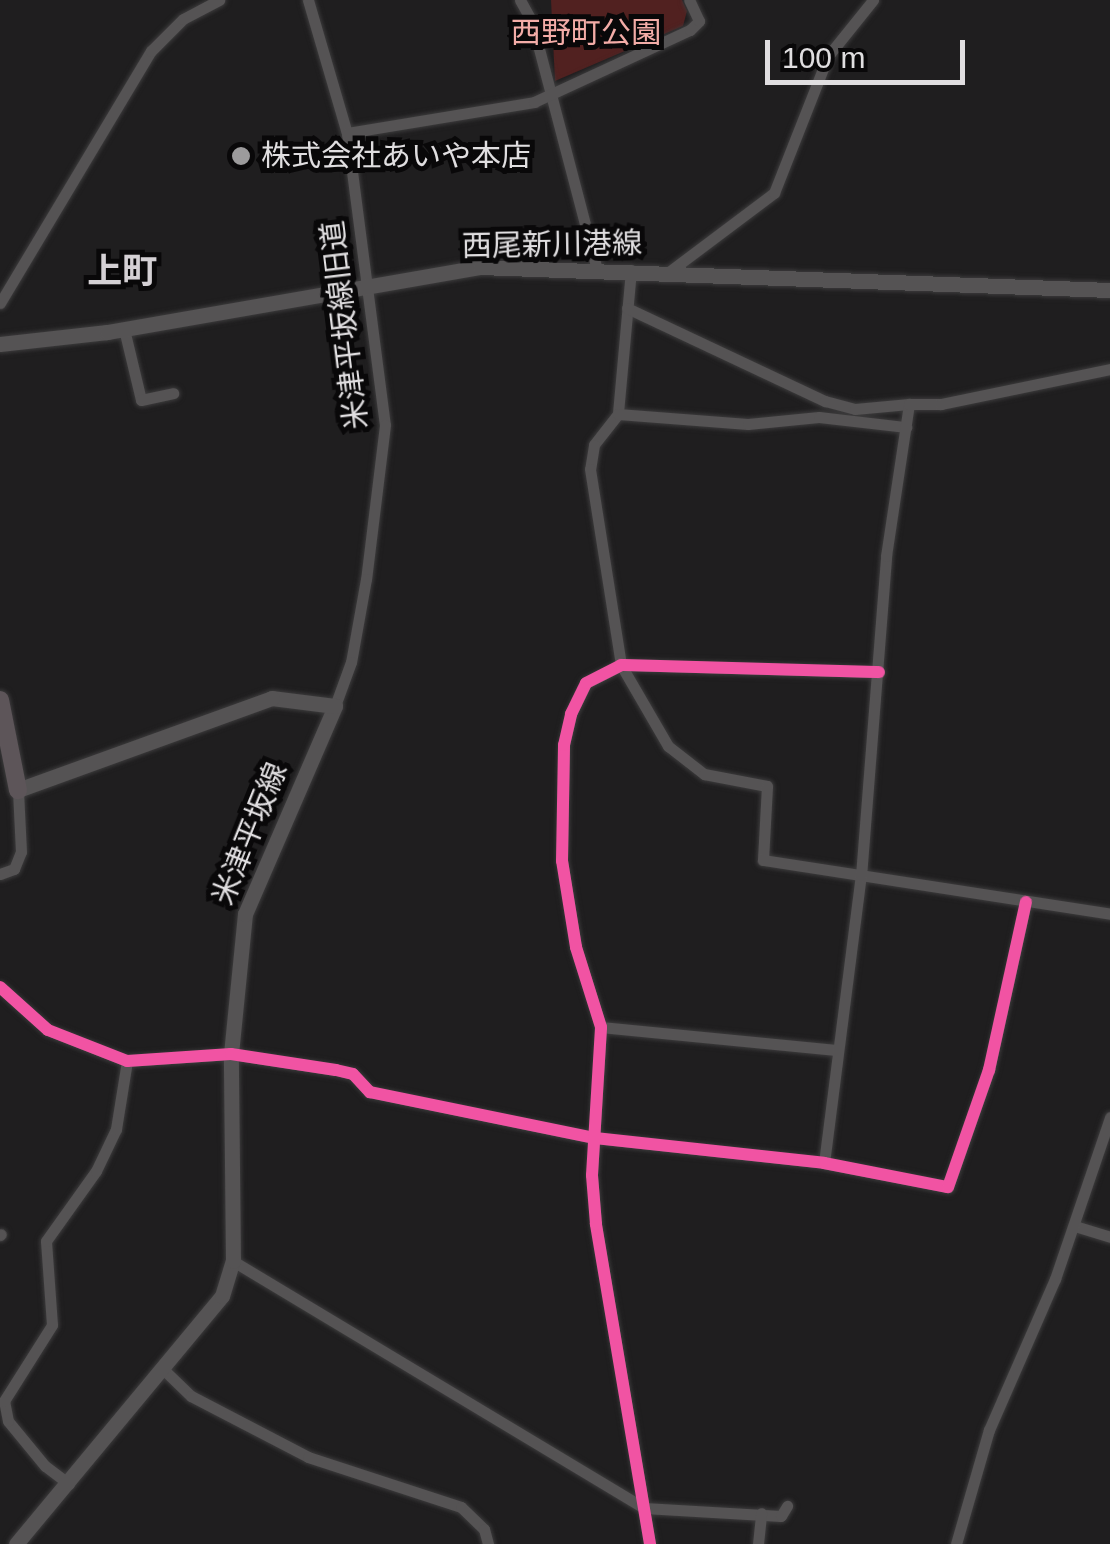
<!DOCTYPE html>
<meta charset="utf-8">
<style>
body{margin:0}
#map{position:relative;width:1110px;height:1544px;overflow:hidden;background:#1f1e1f;font-family:Helvetica,"Noto Sans JP",sans-serif}
div>[style]{position:absolute}
.green>*{inset:0;background:#512120}
.roads{filter:drop-shadow(0 0 2px #3c3b3c) drop-shadow(0 0 2px #3c3b3c)}
.street>*{height:11px;margin:-5.5px;padding:0 5.5px;transform-origin:5.5px;border-radius:5.5px;background:#555354}
.secondary>*{height:15px;margin:-7.5px;padding:0 7.5px;transform-origin:7.5px;border-radius:7.5px;background:#555354}
.primary>*{height:18px;margin:-9px;padding:0 9px;transform-origin:9px;border-radius:9px;background:#5d5559}
.cycleway>*{height:12px;margin:-6px;padding:0 6px;transform-origin:6px;border-radius:6px;background:#f153a3}
.dots>*{width:28px;height:28px;translate:-50% -50%;box-sizing:border-box;border:5px solid #090809;border-radius:50%}
span{translate:-50% -50%;white-space:nowrap;text-align:center;line-height:1.15;-webkit-text-stroke:10px #090809;paint-order:stroke}
.park-label{font-size:30px;color:#f3aca7}
.poi-label{font-size:30px;color:#e0dee0}
.left{translate:0 -50%;text-align:left}
.street-label{font-size:30px;color:#e0dee0}
.quarter-label{font-size:35px;color:#d4d0d4;font-weight:700}
.scale{position:absolute;left:765px;top:40px;width:200px;height:45px;box-sizing:border-box;border:5px solid #e0dee0;border-top:0;padding-left:12px;font-size:30px;line-height:35px;white-space:nowrap;color:#e0dee0;-webkit-text-stroke:8px #090809;paint-order:stroke}
</style>
<div id="map">
<div class="green">
<div style="clip-path:polygon(551px 0,682px 0,687px 11px,683px 26px,555px 81px)"></div>
</div>
<div class="roads">
<div class="street">
<div style="left:308px;top:0;width:139px;rotate:73.7deg"></div>
<div style="left:347px;top:133px;width:294px;rotate:82.6deg"></div>
<div style="left:385px;top:425px;width:155px;rotate:97deg"></div>
<div style="left:366px;top:579px;width:84px;rotate:100.2deg"></div>
<div style="left:351px;top:662px;width:47px;rotate:110deg"></div>
<div style="left:520px;top:0;width:25px;rotate:61deg"></div>
<div style="left:532px;top:22px;width:256px;rotate:75.3deg"></div>
<div style="left:347px;top:133px;width:190px;rotate:-9.4deg"></div>
<div style="left:534px;top:102px;width:172px;rotate:-24.8deg"></div>
<div style="left:690px;top:30px;width:13px;rotate:-45deg"></div>
<div style="left:699px;top:21px;width:23px;rotate:-115deg"></div>
<div style="left:631px;top:270px;width:145px;rotate:95.2deg"></div>
<div style="left:618px;top:414px;width:39px;rotate:128deg"></div>
<div style="left:594px;top:445px;width:24px;rotate:99deg"></div>
<div style="left:590px;top:469px;width:198px;rotate:81deg"></div>
<div style="left:621px;top:665px;width:94px;rotate:59.9deg"></div>
<div style="left:668px;top:746px;width:46px;rotate:37.9deg"></div>
<div style="left:704px;top:774px;width:64px;rotate:10.8deg"></div>
<div style="left:767px;top:786px;width:74px;rotate:93.1deg"></div>
<div style="left:763px;top:860px;width:351px;rotate:8.8deg"></div>
<div style="left:670px;top:271px;width:130px;rotate:-36.9deg"></div>
<div style="left:774px;top:193px;width:147px;rotate:-68.5deg"></div>
<div style="left:828px;top:56px;width:72px;rotate:-51.2deg"></div>
<div style="left:0;top:303px;width:294px;rotate:-59.1deg"></div>
<div style="left:151px;top:51px;width:45px;rotate:-45deg"></div>
<div style="left:183px;top:19px;width:41px;rotate:-27.8deg"></div>
<div style="left:627px;top:308px;width:219px;rotate:25.2deg"></div>
<div style="left:825px;top:401px;width:31px;rotate:15deg"></div>
<div style="left:855px;top:409px;width:54px;rotate:-5.3deg"></div>
<div style="left:124px;top:329px;width:73px;rotate:76.5deg"></div>
<div style="left:141px;top:400px;width:33px;rotate:-12deg"></div>
<div style="left:618px;top:414px;width:130px;rotate:4.4deg"></div>
<div style="left:748px;top:424px;width:71px;rotate:-5.6deg"></div>
<div style="left:819px;top:417px;width:88px;rotate:6.6deg"></div>
<div style="left:0;top:874px;width:15px;rotate:-20deg"></div>
<div style="left:14px;top:869px;width:18px;rotate:-68deg"></div>
<div style="left:21px;top:852px;width:62px;rotate:-92.8deg"></div>
<div style="left:0;top:987px;width:64px;rotate:41.9deg"></div>
<div style="left:48px;top:1030px;width:85px;rotate:21.4deg"></div>
<div style="left:127px;top:1061px;width:104px;rotate:-3.9deg"></div>
<div style="left:231px;top:1054px;width:106px;rotate:8.7deg"></div>
<div style="left:336px;top:1070px;width:17px;rotate:13deg"></div>
<div style="left:353px;top:1074px;width:25px;rotate:47deg"></div>
<div style="left:370px;top:1092px;width:230px;rotate:11.6deg"></div>
<div style="left:595px;top:1138px;width:230px;rotate:6.2deg"></div>
<div style="left:824px;top:1163px;width:126px;rotate:11deg"></div>
<div style="left:948px;top:1187px;width:124px;rotate:-70.7deg"></div>
<div style="left:989px;top:1070px;width:172px;rotate:-77.6deg"></div>
<div style="left:601px;top:1027px;width:236px;rotate:5.6deg"></div>
<div style="left:824px;top:1163px;width:289px;rotate:-82.7deg"></div>
<div style="left:861px;top:876px;width:321px;rotate:-85.5deg"></div>
<div style="left:886px;top:556px;width:154px;rotate:-81.4deg"></div>
<div style="left:909px;top:404px;width:32px"></div>
<div style="left:941px;top:404px;width:173px;rotate:-11.7deg"></div>
<div style="left:1075px;top:1226px;width:37px;rotate:17deg"></div>
<div style="left:0;top:1235px;width:1px;rotate:-45deg"></div>
<div style="left:233px;top:1261px;width:480px;rotate:31deg"></div>
<div style="left:644px;top:1508px;width:137px;rotate:3.3deg"></div>
<div style="left:781px;top:1516px;width:12px;rotate:-59deg"></div>
<div style="left:165px;top:1371px;width:36px;rotate:44deg"></div>
<div style="left:191px;top:1396px;width:132px;rotate:27.5deg"></div>
<div style="left:308px;top:1457px;width:161px;rotate:18.1deg"></div>
<div style="left:461px;top:1507px;width:32px;rotate:44deg"></div>
<div style="left:484px;top:1529px;width:16px;rotate:75deg"></div>
<div style="left:69px;top:1484px;width:30px;rotate:-143deg"></div>
<div style="left:45px;top:1466px;width:58px;rotate:-129.4deg"></div>
<div style="left:8px;top:1421px;width:20px;rotate:-101deg"></div>
<div style="left:4px;top:1401px;width:90px;rotate:-57.7deg"></div>
<div style="left:52px;top:1325px;width:84px;rotate:-94.1deg"></div>
<div style="left:46px;top:1241px;width:86px;rotate:-54.5deg"></div>
<div style="left:96px;top:1171px;width:47px;rotate:-64.5deg"></div>
<div style="left:116px;top:1129px;width:69px;rotate:-80.8deg"></div>
<div style="left:650px;top:1544px;width:325px;rotate:-99.6deg"></div>
<div style="left:596px;top:1224px;width:49px;rotate:-94.7deg"></div>
<div style="left:592px;top:1175px;width:148px;rotate:-86.5deg"></div>
<div style="left:601px;top:1027px;width:84px;rotate:-107.4deg"></div>
<div style="left:576px;top:947px;width:87px;rotate:-99.2deg"></div>
<div style="left:562px;top:861px;width:116px;rotate:-89deg"></div>
<div style="left:564px;top:745px;width:32px;rotate:-77deg"></div>
<div style="left:571px;top:714px;width:34px;rotate:-64deg"></div>
<div style="left:586px;top:683px;width:39px;rotate:-27deg"></div>
<div style="left:621px;top:665px;width:258px;rotate:1.6deg"></div>
<div style="left:758px;top:1544px;width:31px;rotate:-84deg"></div>
<div style="left:956px;top:1544px;width:119px;rotate:-73.9deg"></div>
<div style="left:989px;top:1430px;width:165px;rotate:-66.4deg"></div>
<div style="left:1055px;top:1279px;width:171px;rotate:-71.2deg"></div>
</div>
<div class="secondary">
<div style="left:0;top:344px;width:108px;rotate:-6.4deg"></div>
<div style="left:107px;top:332px;width:379px;rotate:-9.9deg"></div>
<div style="left:480px;top:267px;width:630px;rotate:2.09deg"></div>
<div style="left:16px;top:1544px;width:322px;rotate:-50.3deg"></div>
<div style="left:222px;top:1296px;width:37px;rotate:-73deg"></div>
<div style="left:233px;top:1261px;width:207px;rotate:-90.6deg"></div>
<div style="left:231px;top:1054px;width:141px;rotate:-84.3deg"></div>
<div style="left:245px;top:914px;width:227px;rotate:-66.6deg"></div>
<div style="left:335px;top:706px;width:64px;rotate:-172.8deg"></div>
<div style="left:272px;top:698px;width:270px;rotate:160.1deg"></div>
</div>
<div class="primary">
<div style="left:0;top:700px;width:92px;rotate:78.7deg"></div>
</div>
</div>
<div class="cycleway">
<div style="left:0;top:987px;width:64px;rotate:41.9deg"></div>
<div style="left:48px;top:1030px;width:85px;rotate:21.4deg"></div>
<div style="left:127px;top:1061px;width:104px;rotate:-3.9deg"></div>
<div style="left:231px;top:1054px;width:106px;rotate:8.7deg"></div>
<div style="left:336px;top:1070px;width:17px;rotate:13deg"></div>
<div style="left:353px;top:1074px;width:25px;rotate:47deg"></div>
<div style="left:370px;top:1092px;width:230px;rotate:11.6deg"></div>
<div style="left:595px;top:1138px;width:230px;rotate:6.2deg"></div>
<div style="left:824px;top:1163px;width:126px;rotate:11deg"></div>
<div style="left:948px;top:1187px;width:124px;rotate:-70.7deg"></div>
<div style="left:989px;top:1070px;width:172px;rotate:-77.6deg"></div>
<div style="left:650px;top:1544px;width:325px;rotate:-99.6deg"></div>
<div style="left:596px;top:1224px;width:49px;rotate:-94.7deg"></div>
<div style="left:592px;top:1175px;width:148px;rotate:-86.5deg"></div>
<div style="left:601px;top:1027px;width:84px;rotate:-107.4deg"></div>
<div style="left:576px;top:947px;width:87px;rotate:-99.2deg"></div>
<div style="left:562px;top:861px;width:116px;rotate:-89deg"></div>
<div style="left:564px;top:745px;width:32px;rotate:-77deg"></div>
<div style="left:571px;top:714px;width:34px;rotate:-64deg"></div>
<div style="left:586px;top:683px;width:39px;rotate:-27deg"></div>
<div style="left:621px;top:665px;width:258px;rotate:1.6deg"></div>
</div>
<div class="dots">
<div style="left:241px;top:156px;background:#9c9b9c"></div>
</div>
<div class="park-label">
<span style="left:586px;top:33px">西野町公園</span>
</div>
<div class="poi-label">
<span class="left" style="left:261px;top:156px">株式会社あいや本店</span>
</div>
<div class="street-label">
<span style="left:552px;top:245px;rotate:-1deg">西尾新川港線</span>
<span style="left:345px;top:325px;rotate:-97deg">米津平坂線旧道</span>
<span style="left:250px;top:834px;rotate:-68deg">米津平坂線</span>
</div>
<div class="quarter-label">
<span style="left:122px;top:271px">上町</span>
</div>
<div class="scale">100 m</div>
</div>
